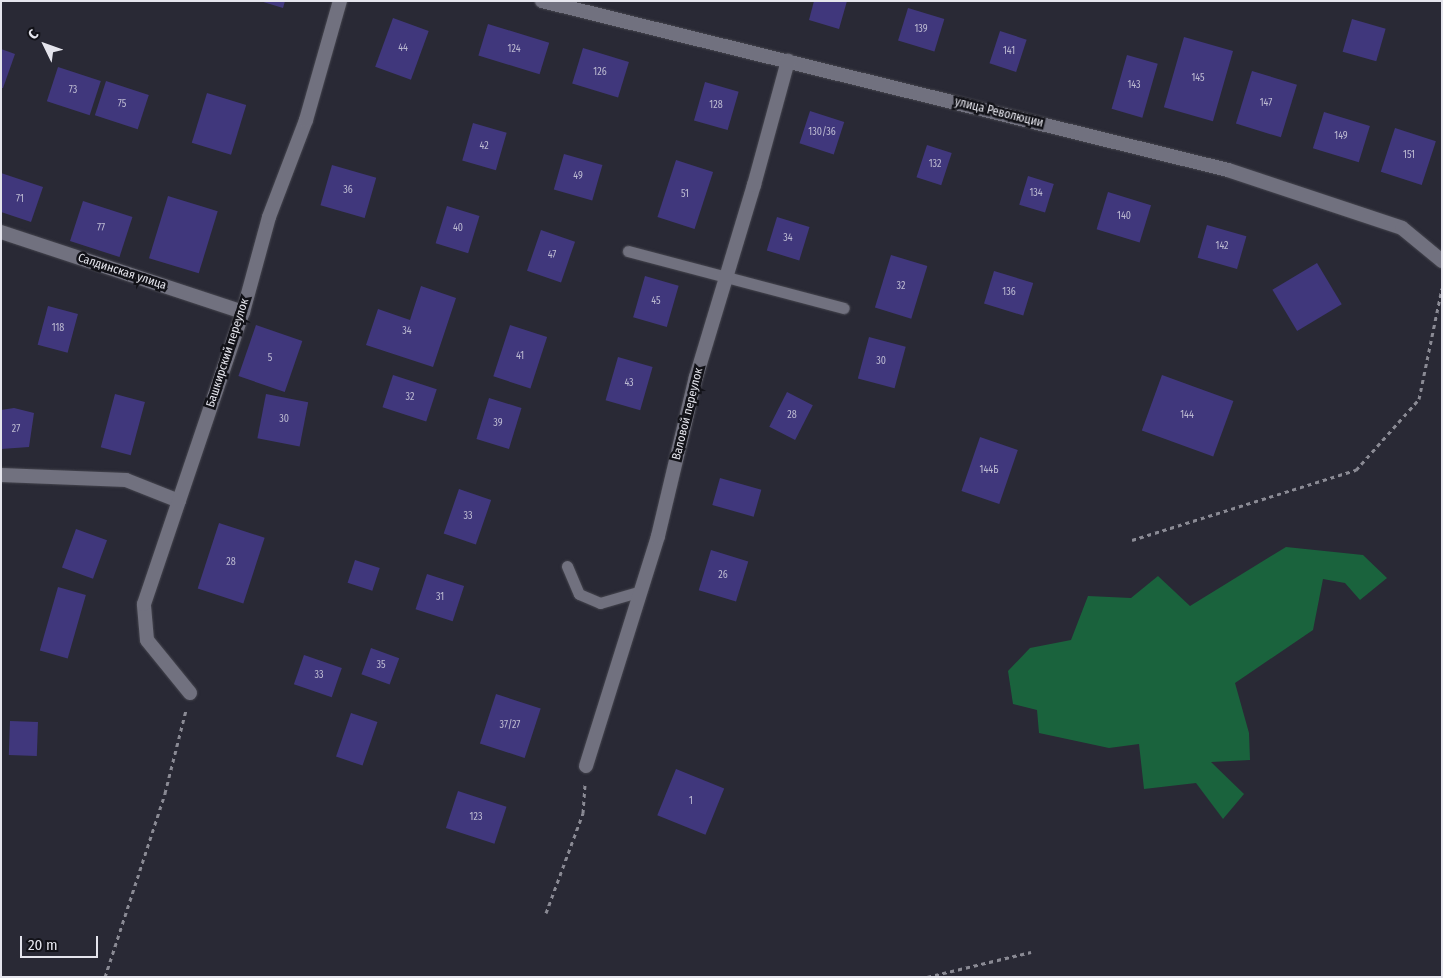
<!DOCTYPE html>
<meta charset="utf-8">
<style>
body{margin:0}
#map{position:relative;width:1443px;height:978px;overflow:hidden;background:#292935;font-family:"Fira Sans Condensed",sans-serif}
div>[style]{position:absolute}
.green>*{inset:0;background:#1a633d}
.building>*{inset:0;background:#40377c;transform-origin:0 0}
.path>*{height:3px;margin-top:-1.5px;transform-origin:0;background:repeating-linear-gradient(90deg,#8a8a94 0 4px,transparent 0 8px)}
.roads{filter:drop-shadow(0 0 1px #45454e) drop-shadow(0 0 1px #45454e)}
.service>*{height:11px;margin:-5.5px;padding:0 5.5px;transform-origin:5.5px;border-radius:5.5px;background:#71717f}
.minor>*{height:14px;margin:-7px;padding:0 7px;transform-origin:7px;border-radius:7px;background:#71717f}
span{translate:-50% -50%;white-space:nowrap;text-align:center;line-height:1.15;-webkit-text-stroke:5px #121218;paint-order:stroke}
.number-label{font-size:10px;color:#bcbad1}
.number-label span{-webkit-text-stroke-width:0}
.street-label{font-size:12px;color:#e5e5ed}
.frame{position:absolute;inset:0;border:2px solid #e5e5ed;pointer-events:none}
.north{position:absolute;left:20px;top:20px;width:50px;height:50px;-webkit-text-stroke:4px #121218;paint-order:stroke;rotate:312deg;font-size:14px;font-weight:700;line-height:20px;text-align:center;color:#e5e5ed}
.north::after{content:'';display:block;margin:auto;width:18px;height:22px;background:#e5e5ed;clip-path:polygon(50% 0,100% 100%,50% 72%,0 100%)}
.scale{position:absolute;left:20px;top:936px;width:78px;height:22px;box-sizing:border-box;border:2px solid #e5e5ed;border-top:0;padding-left:6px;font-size:15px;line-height:18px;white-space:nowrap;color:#e5e5ed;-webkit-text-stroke:4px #121218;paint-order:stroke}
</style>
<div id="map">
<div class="green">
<div style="clip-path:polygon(1286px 547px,1363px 555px,1387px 578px,1360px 600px,1345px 583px,1323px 579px,1313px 630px,1235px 683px,1249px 733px,1250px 760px,1211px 762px,1244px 794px,1223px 819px,1196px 783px,1144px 789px,1139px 744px,1109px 748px,1039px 733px,1037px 710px,1013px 704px,1008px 671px,1030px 648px,1071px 640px,1088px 596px,1131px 598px,1158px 576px,1190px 606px)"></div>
</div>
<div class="building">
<div style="clip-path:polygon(260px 1px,285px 1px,283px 8px)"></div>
<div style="clip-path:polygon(814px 1px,847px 1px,839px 29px,809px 20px)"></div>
<div style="left:908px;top:8px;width:38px;height:34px;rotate:17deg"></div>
<div style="left:393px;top:18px;width:38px;height:52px;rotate:20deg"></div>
<div style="left:1352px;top:19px;width:35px;height:34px;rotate:16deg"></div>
<div style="left:488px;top:24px;width:64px;height:33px;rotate:17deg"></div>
<div style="left:1000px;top:31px;width:28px;height:34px;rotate:18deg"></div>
<div style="left:1184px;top:37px;width:51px;height:73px;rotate:16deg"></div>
<div style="left:583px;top:48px;width:48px;height:37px;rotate:17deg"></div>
<div style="clip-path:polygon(1px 49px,15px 54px,3px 88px,1px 88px)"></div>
<div style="left:1127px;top:55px;width:32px;height:56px;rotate:16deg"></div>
<div style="left:58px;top:67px;width:45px;height:36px;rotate:18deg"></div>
<div style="left:1252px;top:71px;width:47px;height:55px;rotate:17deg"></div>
<div style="left:106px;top:81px;width:45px;height:36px;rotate:18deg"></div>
<div style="left:705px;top:82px;width:35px;height:40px;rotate:16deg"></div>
<div style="left:207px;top:93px;width:41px;height:52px;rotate:17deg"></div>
<div style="left:810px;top:111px;width:36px;height:34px;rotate:18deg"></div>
<div style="left:1324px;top:112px;width:48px;height:38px;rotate:17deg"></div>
<div style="left:473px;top:123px;width:35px;height:39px;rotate:16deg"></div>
<div style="left:1395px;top:128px;width:43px;height:46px;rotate:18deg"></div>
<div style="left:927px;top:145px;width:26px;height:34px;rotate:18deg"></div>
<div style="left:564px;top:154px;width:40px;height:37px;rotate:16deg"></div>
<div style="left:676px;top:160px;width:39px;height:60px;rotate:18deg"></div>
<div style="left:332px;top:165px;width:46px;height:42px;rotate:16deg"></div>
<div style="clip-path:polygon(1px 173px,43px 187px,31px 222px,1px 212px)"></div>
<div style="left:1028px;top:176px;width:27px;height:30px;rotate:17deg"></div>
<div style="left:1108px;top:192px;width:45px;height:39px;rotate:17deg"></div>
<div style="left:168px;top:196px;width:52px;height:65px;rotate:17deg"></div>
<div style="left:83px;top:201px;width:52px;height:42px;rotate:18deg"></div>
<div style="left:447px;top:206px;width:34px;height:39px;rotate:17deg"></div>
<div style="left:777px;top:217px;width:34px;height:35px;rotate:17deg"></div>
<div style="left:1207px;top:225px;width:41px;height:34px;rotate:16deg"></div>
<div style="left:541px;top:230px;width:36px;height:43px;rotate:19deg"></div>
<div style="left:891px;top:255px;width:38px;height:55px;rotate:17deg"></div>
<div style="left:1317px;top:263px;width:48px;height:52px;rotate:59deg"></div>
<div style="left:994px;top:271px;width:41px;height:34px;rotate:17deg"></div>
<div style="left:645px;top:276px;width:35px;height:43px;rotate:16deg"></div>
<div style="clip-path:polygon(421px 286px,456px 298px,433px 367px,366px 345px,378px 309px,410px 320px)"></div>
<div style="left:48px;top:306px;width:31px;height:40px;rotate:15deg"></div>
<div style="left:256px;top:325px;width:49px;height:54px;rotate:19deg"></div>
<div style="left:510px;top:325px;width:39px;height:54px;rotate:18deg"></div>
<div style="left:869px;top:337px;width:38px;height:43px;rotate:15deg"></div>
<div style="left:618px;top:357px;width:36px;height:45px;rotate:16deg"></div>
<div style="left:393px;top:375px;width:46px;height:34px;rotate:18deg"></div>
<div style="left:1162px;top:375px;width:76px;height:59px;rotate:20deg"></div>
<div style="left:787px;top:392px;width:29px;height:39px;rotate:27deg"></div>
<div style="left:115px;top:394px;width:31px;height:55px;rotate:15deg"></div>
<div style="left:266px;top:394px;width:43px;height:45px;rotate:11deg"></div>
<div style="left:489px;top:398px;width:34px;height:43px;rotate:17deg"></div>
<div style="clip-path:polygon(14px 408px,34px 413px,29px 447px,1px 449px,1px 410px)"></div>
<div style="left:980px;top:437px;width:40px;height:57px;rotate:19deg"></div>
<div style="left:720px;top:478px;width:43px;height:28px;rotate:16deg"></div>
<div style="left:459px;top:489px;width:34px;height:47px;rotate:19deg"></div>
<div style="left:219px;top:523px;width:48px;height:69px;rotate:18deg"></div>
<div style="left:76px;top:529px;width:33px;height:41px;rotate:20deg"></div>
<div style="left:711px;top:550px;width:39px;height:42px;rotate:17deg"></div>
<div style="left:355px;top:560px;width:26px;height:24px;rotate:18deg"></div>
<div style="left:427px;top:574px;width:39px;height:37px;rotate:18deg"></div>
<div style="left:58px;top:587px;width:29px;height:66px;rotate:16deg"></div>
<div style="left:371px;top:648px;width:30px;height:28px;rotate:20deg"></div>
<div style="left:304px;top:655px;width:40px;height:31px;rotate:19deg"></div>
<div style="left:496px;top:694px;width:47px;height:52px;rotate:18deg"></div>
<div style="left:351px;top:713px;width:28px;height:46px;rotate:19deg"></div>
<div style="left:10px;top:721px;width:28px;height:34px;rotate:2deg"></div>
<div style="left:676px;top:769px;width:52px;height:50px;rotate:22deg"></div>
<div style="left:458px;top:791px;width:51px;height:39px;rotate:18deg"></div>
</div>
<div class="path">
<div style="left:1132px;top:540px;width:235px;rotate:-17.4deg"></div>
<div style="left:1356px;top:470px;width:95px;rotate:-48.4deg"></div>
<div style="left:1419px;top:399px;width:113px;rotate:-78.3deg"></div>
<div style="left:546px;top:913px;width:107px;rotate:-69.7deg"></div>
<div style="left:583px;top:813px;width:29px;rotate:-86deg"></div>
<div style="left:105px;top:977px;width:194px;rotate:-71.9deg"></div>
<div style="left:165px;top:793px;width:86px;rotate:-75.8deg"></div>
<div style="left:927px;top:977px;width:107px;rotate:-13.5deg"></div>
</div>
<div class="roads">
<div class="service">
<div style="left:628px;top:251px;width:223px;rotate:14.8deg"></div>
<div style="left:567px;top:566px;width:30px;rotate:67deg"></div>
<div style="left:579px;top:594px;width:23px;rotate:23deg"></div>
<div style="left:600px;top:603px;width:43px;rotate:-16.3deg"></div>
</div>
<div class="minor">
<div style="left:542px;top:1px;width:707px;rotate:13.84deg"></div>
<div style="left:1228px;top:170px;width:183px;rotate:18.4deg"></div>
<div style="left:1402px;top:228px;width:52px;rotate:39.5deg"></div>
<div style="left:1px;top:232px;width:255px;rotate:18.3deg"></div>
<div style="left:1px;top:475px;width:125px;rotate:2.3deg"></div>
<div style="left:126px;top:480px;width:57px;rotate:21.6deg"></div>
<div style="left:190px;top:693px;width:68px;rotate:-129.1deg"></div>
<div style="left:147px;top:640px;width:36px;rotate:-95deg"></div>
<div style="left:144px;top:604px;width:308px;rotate:-71.3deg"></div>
<div style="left:243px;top:312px;width:98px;rotate:-74.7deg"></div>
<div style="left:269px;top:217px;width:104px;rotate:-69.1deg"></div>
<div style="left:306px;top:120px;width:124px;rotate:-74.1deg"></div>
<div style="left:586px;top:766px;width:241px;rotate:-72.6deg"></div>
<div style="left:658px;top:536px;width:163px;rotate:-76.6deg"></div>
<div style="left:696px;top:377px;width:201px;rotate:-73.2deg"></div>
<div style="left:754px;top:185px;width:129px;rotate:-74.7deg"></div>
</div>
</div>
<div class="number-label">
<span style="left:921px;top:30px">139</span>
<span style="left:403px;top:49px">44</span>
<span style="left:514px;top:50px">124</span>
<span style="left:1009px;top:52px">141</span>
<span style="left:600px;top:73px">126</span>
<span style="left:1198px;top:79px">145</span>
<span style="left:1134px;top:86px">143</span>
<span style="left:73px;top:91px">73</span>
<span style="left:1266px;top:104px">147</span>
<span style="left:122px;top:105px">75</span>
<span style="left:716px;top:106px">128</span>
<span style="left:822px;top:133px">130/36</span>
<span style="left:1341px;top:137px">149</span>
<span style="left:484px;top:147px">42</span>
<span style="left:1409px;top:156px">151</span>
<span style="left:935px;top:165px">132</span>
<span style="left:578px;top:177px">49</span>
<span style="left:348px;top:191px">36</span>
<span style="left:1036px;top:194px">134</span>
<span style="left:685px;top:195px">51</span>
<span style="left:20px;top:200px">71</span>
<span style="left:1124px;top:217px">140</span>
<span style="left:101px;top:229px">77</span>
<span style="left:458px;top:229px">40</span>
<span style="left:788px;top:239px">34</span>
<span style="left:1222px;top:247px">142</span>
<span style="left:552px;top:256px">47</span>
<span style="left:901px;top:287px">32</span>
<span style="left:1009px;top:293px">136</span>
<span style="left:656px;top:302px">45</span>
<span style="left:58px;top:329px">118</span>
<span style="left:407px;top:332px">34</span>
<span style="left:520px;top:357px">41</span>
<span style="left:270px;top:359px">5</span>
<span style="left:881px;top:362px">30</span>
<span style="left:629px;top:384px">43</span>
<span style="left:410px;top:398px">32</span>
<span style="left:792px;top:416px">28</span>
<span style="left:1187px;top:416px">144</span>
<span style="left:284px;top:420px">30</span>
<span style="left:498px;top:424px">39</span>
<span style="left:16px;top:430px">27</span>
<span style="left:989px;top:471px">144Б</span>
<span style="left:468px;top:517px">33</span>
<span style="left:231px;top:563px">28</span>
<span style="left:723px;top:576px">26</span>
<span style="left:440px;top:598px">31</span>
<span style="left:381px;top:666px">35</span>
<span style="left:319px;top:676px">33</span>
<span style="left:510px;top:726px">37/27</span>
<span style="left:691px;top:802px">1</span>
<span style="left:476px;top:818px">123</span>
</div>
<div class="street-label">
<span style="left:999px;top:113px;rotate:14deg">улица Революции</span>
<span style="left:122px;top:272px;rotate:18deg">Салдинская улица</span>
<span style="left:228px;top:353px;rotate:-72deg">Башкирский переулок</span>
<span style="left:688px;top:414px;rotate:-76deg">Валовой переулок</span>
</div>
<div class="frame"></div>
<div class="north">С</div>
<div class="scale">20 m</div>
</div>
